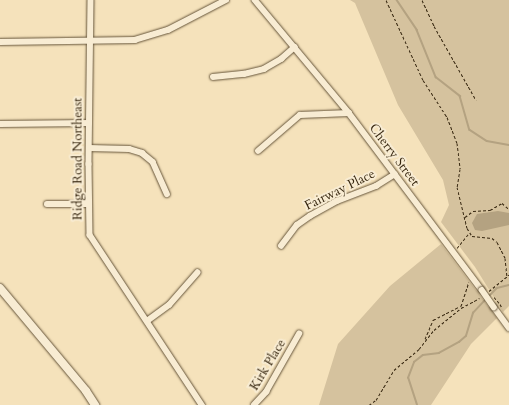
<!DOCTYPE html>
<style>
body{margin:0}
#map{position:relative;width:509px;height:405px;overflow:hidden;background:#f5e2bb;font-family:Cardo,serif}
div>[style]{position:absolute}
.green>*{inset:0;background:#d5c29e}
.water>*{inset:0;background:#b4a281}
.stream>*{height:1.5px;margin:-0.75px;padding:0 0.75px;transform-origin:0.75px;border-radius:0.75px;background:#b4a281}
.path>*{height:1px;margin-top:-0.5px;transform-origin:0;background:repeating-linear-gradient(90deg,#36260f 0 3px,transparent 0 5px)}
.roads{filter:drop-shadow(0 0 1px #66553a) drop-shadow(0 0 1px #66553a)}
.street>*{height:5.5px;margin:-2.75px;padding:0 2.75px;transform-origin:2.75px;border-radius:2.75px;background:#f8ecd3}
.secondary>*{height:8px;margin:-4px;padding:0 4px;transform-origin:4px;border-radius:4px;background:#f8ecd3}
.path-bridge>*{height:1px;margin-top:-0.5px;transform-origin:0;background:repeating-linear-gradient(90deg,#36260f 0 3px,transparent 0 5px)}
.bridges{filter:drop-shadow(0 0 1px #66553a) drop-shadow(0 0 1px #66553a)}
.street-bridge>*{height:5.5px;margin:-2.75px;padding:0 2.75px;transform-origin:2.75px;border-radius:2.75px;background:#f8ecd3}
span{translate:-50% -50%;white-space:nowrap;text-align:center;line-height:1.15;-webkit-text-stroke:4px #f8ecd3;paint-order:stroke}
.street-label{font-size:13px;color:#36260f}
</style>
<div id="map">
<div class="green">
<div style="clip-path:polygon(350px 0,509px 0,509px 306px,503px 312px,475px 267px,441px 222px,449px 205px,443px 180px,398px 105px,355px 3px)"></div>
<div style="clip-path:polygon(441px 244px,497px 318px,471px 344px,431px 405px,319px 405px,338px 344px,390px 286px)"></div>
</div>
<div class="water">
<div style="clip-path:polygon(498px 211px,509px 213px,509px 225px,482px 231px,475px 230px,472px 223px,477px 214px)"></div>
</div>
<div class="stream">
<div style="left:397px;top:0;width:36px;rotate:56deg"></div>
<div style="left:417px;top:30px;width:51px;rotate:68deg"></div>
<div style="left:436px;top:77px;width:31px;rotate:38deg"></div>
<div style="left:460px;top:96px;width:35px;rotate:74deg"></div>
<div style="left:470px;top:130px;width:20px;rotate:33deg"></div>
<div style="left:487px;top:141px;width:22px;rotate:10deg"></div>
<div style="left:489px;top:296px;width:11px;rotate:-45deg"></div>
<div style="left:497px;top:288px;width:12px;rotate:-14deg"></div>
<div style="left:417px;top:405px;width:28px;rotate:-108deg"></div>
<div style="left:408px;top:378px;width:17px;rotate:-69deg"></div>
<div style="left:414px;top:362px;width:11px;rotate:-38deg"></div>
<div style="left:423px;top:355px;width:16px;rotate:-7deg"></div>
<div style="left:439px;top:353px;width:23px;rotate:-29deg"></div>
<div style="left:459px;top:342px;width:9px;rotate:-41deg"></div>
<div style="left:466px;top:336px;width:24px;rotate:-73deg"></div>
<div style="left:473px;top:313px;width:19px;rotate:-47deg"></div>
</div>
<div class="path">
<div style="left:386px;top:0;width:88px;rotate:65.2deg"></div>
<div style="left:423px;top:80px;width:44px;rotate:57deg"></div>
<div style="left:447px;top:117px;width:28px;rotate:69deg"></div>
<div style="left:457px;top:143px;width:26px;rotate:83deg"></div>
<div style="left:460px;top:169px;width:18px;rotate:99deg"></div>
<div style="left:457px;top:187px;width:42px;rotate:76.3deg"></div>
<div style="left:467px;top:228px;width:9px;rotate:58deg"></div>
<div style="left:472px;top:236px;width:20px;rotate:6deg"></div>
<div style="left:492px;top:238px;width:6px;rotate:39deg"></div>
<div style="left:497px;top:242px;width:18px;rotate:63deg"></div>
<div style="left:505px;top:258px;width:18px;rotate:84deg"></div>
<div style="left:422px;top:0;width:29px;rotate:65deg"></div>
<div style="left:434px;top:26px;width:85px;rotate:60.4deg"></div>
<div style="left:465px;top:217px;width:10px;rotate:-37deg"></div>
<div style="left:473px;top:211px;width:17px;rotate:-3deg"></div>
<div style="left:490px;top:210px;width:14px;rotate:-30deg"></div>
<div style="left:502px;top:203px;width:9px;rotate:41deg"></div>
<div style="left:457px;top:248px;width:19px;rotate:-51deg"></div>
<div style="left:489px;top:291px;width:26px;rotate:-39deg"></div>
<div style="left:500px;top:304px;width:4px;rotate:63deg"></div>
<div style="left:425px;top:339px;width:21px;rotate:-67deg"></div>
<div style="left:433px;top:320px;width:31px;rotate:-27deg"></div>
<div style="left:461px;top:306px;width:25px;rotate:-72deg"></div>
<div style="left:369px;top:405px;width:9px;rotate:-36deg"></div>
<div style="left:376px;top:400px;width:35px;rotate:-59deg"></div>
<div style="left:394px;top:370px;width:33px;rotate:-40deg"></div>
<div style="left:419px;top:349px;width:24px;rotate:-52deg"></div>
<div style="left:434px;top:330px;width:35px;rotate:-39deg"></div>
<div style="left:461px;top:308px;width:21px;rotate:-28deg"></div>
</div>
<div class="roads">
<div class="street">
<div style="left:91px;top:0;width:164px;rotate:90.7deg"></div>
<div style="left:89px;top:164px;width:71px;rotate:89.2deg"></div>
<div style="left:90px;top:235px;width:204px;rotate:56.6deg"></div>
<div style="left:255px;top:0;width:147px;rotate:50.2deg"></div>
<div style="left:349px;top:113px;width:221px;rotate:53.1deg"></div>
<div style="left:0;top:42px;width:135px;rotate:-0.8deg"></div>
<div style="left:135px;top:40px;width:34px;rotate:-17deg"></div>
<div style="left:168px;top:30px;width:65px;rotate:-27.3deg"></div>
<div style="left:213px;top:77px;width:31px;rotate:-6deg"></div>
<div style="left:244px;top:74px;width:21px;rotate:-14deg"></div>
<div style="left:264px;top:69px;width:20px;rotate:-30deg"></div>
<div style="left:281px;top:59px;width:18px;rotate:-41deg"></div>
<div style="left:0;top:124px;width:89px;rotate:-0.6deg"></div>
<div style="left:89px;top:148px;width:40px;rotate:1.4deg"></div>
<div style="left:129px;top:149px;width:14px;rotate:17deg"></div>
<div style="left:142px;top:153px;width:14px;rotate:39deg"></div>
<div style="left:153px;top:162px;width:35px;rotate:66deg"></div>
<div style="left:258px;top:151px;width:55px;rotate:-40.6deg"></div>
<div style="left:300px;top:115px;width:49px;rotate:-2.3deg"></div>
<div style="left:47px;top:204px;width:42px"></div>
<div style="left:281px;top:246px;width:26px;rotate:-53deg"></div>
<div style="left:297px;top:225px;width:16px;rotate:-35deg"></div>
<div style="left:310px;top:216px;width:31px;rotate:-29deg"></div>
<div style="left:337px;top:201px;width:42px;rotate:-21deg"></div>
<div style="left:376px;top:186px;width:22px;rotate:-32deg"></div>
<div style="left:494px;top:307px;width:26px;rotate:54deg"></div>
<div style="left:147px;top:321px;width:27px;rotate:-36deg"></div>
<div style="left:169px;top:305px;width:43px;rotate:-48.8deg"></div>
<div style="left:254px;top:405px;width:18px;rotate:-47deg"></div>
<div style="left:266px;top:392px;width:67px;rotate:-60.4deg"></div>
</div>
<div class="secondary">
<div style="left:0;top:288px;width:134px;rotate:50.1deg"></div>
<div style="left:86px;top:391px;width:17px;rotate:57deg"></div>
</div>
</div>
<div class="path-bridge">
<div style="left:494px;top:297px;width:9px;rotate:49deg"></div>
</div>
<div class="bridges">
<div class="street-bridge">
<div style="left:482px;top:290px;width:21px;rotate:55deg"></div>
</div>
</div>
<div class="street-label">
<span style="left:394px;top:155px;rotate:53deg">Cherry Street</span>
<span style="left:78px;top:159px;rotate:-90deg">Ridge Road Northeast</span>
<span style="left:340px;top:190px;rotate:-26deg">Fairway Place</span>
<span style="left:268px;top:365px;rotate:-59deg">Kirk Place</span>
</div>
</div>
